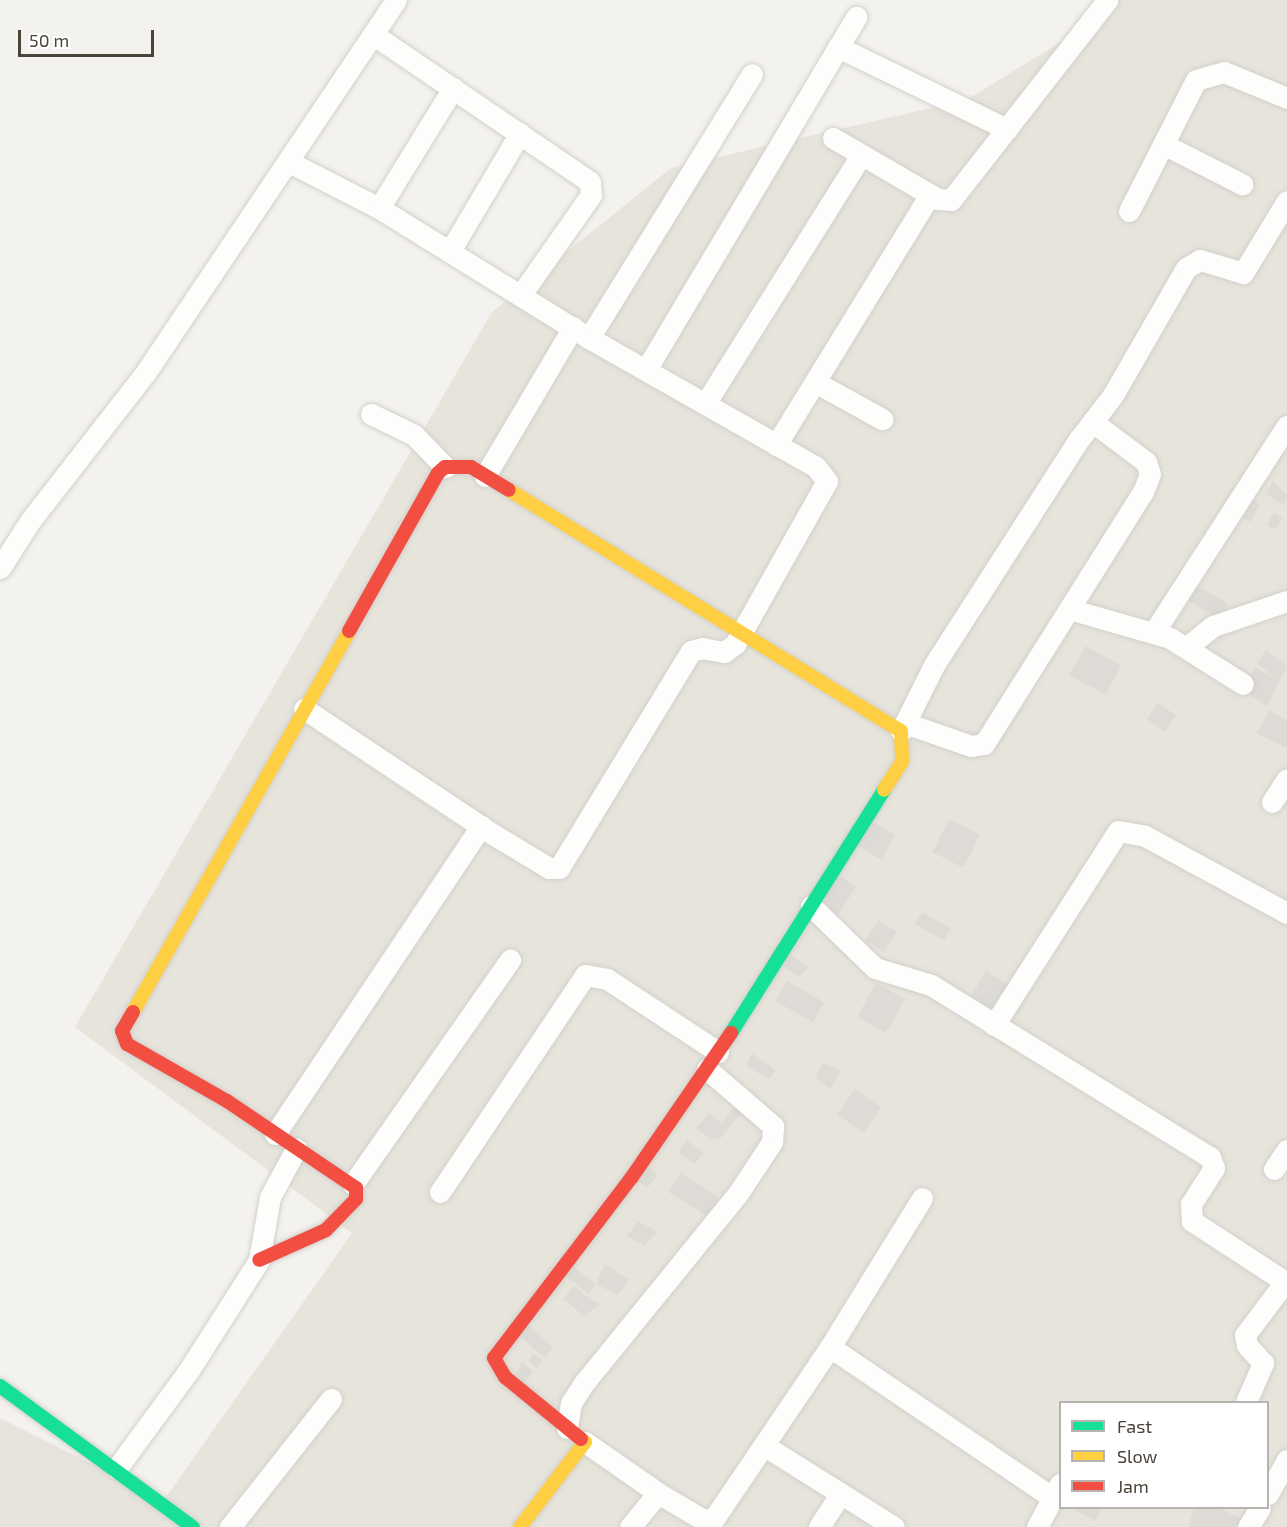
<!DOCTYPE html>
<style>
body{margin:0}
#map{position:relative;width:1287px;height:1527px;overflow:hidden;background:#f4f2ee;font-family:"Exo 2",sans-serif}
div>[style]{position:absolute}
.residential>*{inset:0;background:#e7e4dc}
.building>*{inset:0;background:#dedbd6;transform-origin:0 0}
.roads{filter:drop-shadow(0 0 2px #d2d0cb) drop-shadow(0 0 2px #d2d0cb)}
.street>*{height:21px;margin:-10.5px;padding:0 10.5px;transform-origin:10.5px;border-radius:10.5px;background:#fdfdfc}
.fast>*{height:14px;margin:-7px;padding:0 7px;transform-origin:7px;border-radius:7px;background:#16e098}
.slow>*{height:14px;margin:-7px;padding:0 7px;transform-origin:7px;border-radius:7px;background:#ffcf43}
.jam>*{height:14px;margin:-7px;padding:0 7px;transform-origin:7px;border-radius:7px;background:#f24e42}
span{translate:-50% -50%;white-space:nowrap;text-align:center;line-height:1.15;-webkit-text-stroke:6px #fff;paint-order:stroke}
.legend{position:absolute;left:1059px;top:1401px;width:210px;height:108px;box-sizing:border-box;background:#fff;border:2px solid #b7b4b0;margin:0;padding:8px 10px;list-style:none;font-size:18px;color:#4b4439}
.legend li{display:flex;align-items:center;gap:12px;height:30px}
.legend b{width:30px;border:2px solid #b7b4b0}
.scale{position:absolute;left:18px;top:30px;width:136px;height:27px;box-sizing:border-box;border:3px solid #4b4439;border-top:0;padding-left:8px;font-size:18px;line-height:21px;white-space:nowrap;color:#4b4439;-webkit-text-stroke:4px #fff;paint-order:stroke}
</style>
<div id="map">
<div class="residential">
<div style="clip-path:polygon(evenodd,1096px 0,1287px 0,1287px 1527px,0 1527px,0 1418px,164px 1500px,352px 1233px,75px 1027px,492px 312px,671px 168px,966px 100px,1069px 37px,1096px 0,1060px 1402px,1268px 1402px,1268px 1508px,1060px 1508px,1060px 1402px)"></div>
</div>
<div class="building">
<div style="clip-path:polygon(1273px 481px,1287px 495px,1284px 506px,1266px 494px)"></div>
<div style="clip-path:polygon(1247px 496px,1260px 505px,1250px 522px,1235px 514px)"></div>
<div style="clip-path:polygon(1274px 513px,1283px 519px,1274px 530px,1267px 524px)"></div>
<div style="left:1191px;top:583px;width:43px;height:17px;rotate:29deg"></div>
<div style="left:1085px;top:646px;width:41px;height:33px;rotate:28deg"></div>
<div style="clip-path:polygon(1266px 650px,1287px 666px,1267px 707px,1243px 690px,1255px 667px,1277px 680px,1257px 663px)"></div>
<div style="left:1158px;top:703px;width:22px;height:20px;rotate:34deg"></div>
<div style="clip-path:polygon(1270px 710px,1287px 721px,1287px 748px,1256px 733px)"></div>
<div style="left:949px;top:819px;width:35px;height:37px;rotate:27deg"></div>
<div style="left:868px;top:820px;width:31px;height:28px;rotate:29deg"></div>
<div style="left:835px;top:873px;width:25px;height:38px;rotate:32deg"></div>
<div style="left:922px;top:912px;width:33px;height:14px;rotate:29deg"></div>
<div style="left:878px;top:920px;width:22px;height:24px;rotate:32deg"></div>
<div style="clip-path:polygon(786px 952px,809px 967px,799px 977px,780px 964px)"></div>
<div style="left:986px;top:971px;width:26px;height:32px;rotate:31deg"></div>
<div style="left:787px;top:981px;width:43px;height:23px;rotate:30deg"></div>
<div style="left:876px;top:983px;width:33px;height:39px;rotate:29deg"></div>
<div style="clip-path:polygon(752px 1053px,776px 1070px,769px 1079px,746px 1066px)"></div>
<div style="clip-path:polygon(823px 1062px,840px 1071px,830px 1089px,816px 1078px)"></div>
<div style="left:855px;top:1089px;width:32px;height:31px;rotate:35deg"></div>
<div style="clip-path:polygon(734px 1107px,743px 1111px,721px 1138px,712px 1140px,696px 1128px,709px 1113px,721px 1123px)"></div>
<div style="left:687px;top:1140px;width:21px;height:15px;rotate:37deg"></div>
<div style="left:647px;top:1166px;width:14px;height:17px;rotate:39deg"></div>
<div style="left:680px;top:1173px;width:45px;height:22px;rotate:32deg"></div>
<div style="clip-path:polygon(638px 1221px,657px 1232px,644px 1246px,627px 1236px)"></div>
<div style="left:570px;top:1264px;width:33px;height:12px;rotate:38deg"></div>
<div style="clip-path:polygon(605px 1264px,629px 1280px,618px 1295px,596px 1284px)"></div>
<div style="clip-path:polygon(574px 1286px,593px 1301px,600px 1304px,584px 1316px,563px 1299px)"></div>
<div style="left:527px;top:1324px;width:35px;height:14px;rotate:41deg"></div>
<div style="clip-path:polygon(533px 1353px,543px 1360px,537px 1369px,529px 1361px)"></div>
<div style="clip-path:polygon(522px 1362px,533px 1371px,524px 1384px,514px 1376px)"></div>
<div style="clip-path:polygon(1072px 1508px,1103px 1508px,1095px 1521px)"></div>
<div style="clip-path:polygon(1194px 1508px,1220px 1508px,1243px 1520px,1239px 1527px,1188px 1527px)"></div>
</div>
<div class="roads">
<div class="street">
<div style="left:374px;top:35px;width:261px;rotate:34.2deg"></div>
<div style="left:590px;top:182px;width:13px;rotate:86deg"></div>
<div style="left:591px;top:195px;width:120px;rotate:125.1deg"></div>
<div style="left:838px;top:47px;width:188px;rotate:25.9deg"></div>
<div style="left:833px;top:138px;width:121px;rotate:30.2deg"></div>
<div style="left:938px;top:199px;width:13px;rotate:4deg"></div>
<div style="left:951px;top:200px;width:254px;rotate:-52deg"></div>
<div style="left:1163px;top:144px;width:89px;rotate:26.9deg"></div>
<div style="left:289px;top:162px;width:101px;rotate:27.1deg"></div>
<div style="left:379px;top:208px;width:247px;rotate:31.8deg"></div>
<div style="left:589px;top:338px;width:261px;rotate:29.6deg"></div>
<div style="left:816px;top:467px;width:18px;rotate:52deg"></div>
<div style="left:827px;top:481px;width:187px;rotate:119.4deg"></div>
<div style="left:735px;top:644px;width:14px;rotate:144deg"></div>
<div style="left:724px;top:652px;width:22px;rotate:-170deg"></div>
<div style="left:702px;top:648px;width:11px;rotate:165deg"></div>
<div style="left:691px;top:651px;width:254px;rotate:121.3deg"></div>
<div style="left:559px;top:868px;width:10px;rotate:180deg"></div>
<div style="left:549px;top:868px;width:64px;rotate:-149deg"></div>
<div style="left:494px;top:835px;width:228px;rotate:-146.4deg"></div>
<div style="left:379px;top:208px;width:141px;rotate:-58.3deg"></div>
<div style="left:1129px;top:211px;width:147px;rotate:-62.9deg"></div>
<div style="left:1196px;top:80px;width:29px;rotate:-16deg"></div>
<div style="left:1224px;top:72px;width:68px;rotate:22.4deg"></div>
<div style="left:450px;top:251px;width:137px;rotate:-59.3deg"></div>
<div style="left:589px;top:338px;width:310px;rotate:-58.3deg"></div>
<div style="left:647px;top:368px;width:409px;rotate:-59.2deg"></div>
<div style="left:815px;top:382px;width:77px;rotate:28.9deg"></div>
<div style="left:705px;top:404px;width:294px;rotate:-57.9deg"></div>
<div style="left:371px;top:414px;width:48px;rotate:26deg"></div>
<div style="left:414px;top:435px;width:45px;rotate:45.9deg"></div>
<div style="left:776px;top:445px;width:294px;rotate:-58.4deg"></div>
<div style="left:485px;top:476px;width:173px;rotate:-59.4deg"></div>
<div style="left:0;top:568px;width:56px;rotate:-57.4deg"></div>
<div style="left:30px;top:521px;width:189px;rotate:-52.1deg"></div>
<div style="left:146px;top:372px;width:448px;rotate:-56.1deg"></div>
<div style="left:1069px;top:609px;width:105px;rotate:16deg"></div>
<div style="left:1170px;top:638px;width:86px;rotate:32.2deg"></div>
<div style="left:1154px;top:632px;width:245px;rotate:-57.2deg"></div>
<div style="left:1187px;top:647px;width:33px;rotate:-39deg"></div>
<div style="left:1213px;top:626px;width:78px;rotate:-18.7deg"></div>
<div style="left:905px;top:723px;width:70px;rotate:19.2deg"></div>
<div style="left:971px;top:746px;width:13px;rotate:-9deg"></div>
<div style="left:984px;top:744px;width:298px;rotate:-57.8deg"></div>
<div style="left:1143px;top:492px;width:19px;rotate:-69deg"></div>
<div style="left:1150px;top:474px;width:13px;rotate:-108deg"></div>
<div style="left:1146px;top:462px;width:66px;rotate:-143deg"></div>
<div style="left:901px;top:731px;width:74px;rotate:-63.4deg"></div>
<div style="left:934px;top:665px;width:270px;rotate:-57.3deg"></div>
<div style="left:1080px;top:438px;width:54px;rotate:-52.5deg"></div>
<div style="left:1113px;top:395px;width:146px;rotate:-60.1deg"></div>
<div style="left:1186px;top:268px;width:16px;rotate:-30deg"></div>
<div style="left:1200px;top:260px;width:45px;rotate:16.8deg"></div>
<div style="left:1243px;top:273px;width:84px;rotate:-58.6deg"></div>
<div style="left:1272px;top:802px;width:27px;rotate:-57deg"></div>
<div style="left:811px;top:906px;width:89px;rotate:44.1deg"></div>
<div style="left:875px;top:968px;width:59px;rotate:16.9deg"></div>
<div style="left:931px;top:985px;width:328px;rotate:31.7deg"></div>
<div style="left:1210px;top:1157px;width:12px;rotate:70deg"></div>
<div style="left:1214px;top:1168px;width:43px;rotate:122.6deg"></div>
<div style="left:1191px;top:1204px;width:17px;rotate:87deg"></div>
<div style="left:1192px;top:1221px;width:113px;rotate:33.1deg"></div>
<div style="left:994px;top:1025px;width:230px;rotate:-57.4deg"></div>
<div style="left:1118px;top:831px;width:27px;rotate:10deg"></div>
<div style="left:1145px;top:836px;width:162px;rotate:28.5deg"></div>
<div style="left:275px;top:1134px;width:371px;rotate:-56.2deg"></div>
<div style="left:1274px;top:1169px;width:23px;rotate:-56deg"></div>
<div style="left:353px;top:1184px;width:274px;rotate:-55deg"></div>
<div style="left:440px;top:1192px;width:261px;rotate:-56.2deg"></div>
<div style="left:585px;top:975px;width:22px;rotate:10deg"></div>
<div style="left:607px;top:979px;width:133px;rotate:33.3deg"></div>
<div style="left:830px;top:1347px;width:269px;rotate:34.1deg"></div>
<div style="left:1246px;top:1402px;width:43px;rotate:-66.4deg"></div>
<div style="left:1263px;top:1363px;width:24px;rotate:-132deg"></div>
<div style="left:1247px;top:1345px;width:10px;rotate:-101deg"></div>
<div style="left:1245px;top:1335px;width:66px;rotate:-53deg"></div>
<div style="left:567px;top:1428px;width:25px;rotate:-81deg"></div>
<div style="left:571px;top:1403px;width:24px;rotate:-57deg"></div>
<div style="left:584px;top:1383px;width:242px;rotate:-50.9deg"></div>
<div style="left:737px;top:1195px;width:64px;rotate:-56.6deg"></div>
<div style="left:772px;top:1142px;width:16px;rotate:-86deg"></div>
<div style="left:773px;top:1126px;width:87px;rotate:-139.2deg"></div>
<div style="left:585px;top:1442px;width:89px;rotate:34.9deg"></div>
<div style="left:765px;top:1446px;width:152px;rotate:32.1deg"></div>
<div style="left:117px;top:1468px;width:122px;rotate:-53.7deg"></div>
<div style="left:189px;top:1370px;width:130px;rotate:-57.5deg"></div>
<div style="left:259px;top:1260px;width:64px;rotate:-80.1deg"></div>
<div style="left:270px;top:1197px;width:55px;rotate:-61.6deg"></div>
<div style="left:1268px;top:1494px;width:39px;rotate:-61deg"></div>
<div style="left:230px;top:1527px;width:163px;rotate:-51.7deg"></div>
<div style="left:630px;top:1527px;width:44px;rotate:-50.5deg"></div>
<div style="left:658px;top:1493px;width:51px;rotate:30.6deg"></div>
<div style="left:702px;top:1519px;width:11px;rotate:5deg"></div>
<div style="left:713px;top:1520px;width:209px;rotate:-55.9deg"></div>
<div style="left:830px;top:1347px;width:175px;rotate:-58.3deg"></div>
<div style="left:819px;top:1527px;width:40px;rotate:-57.1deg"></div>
<div style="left:1037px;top:1527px;width:49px;rotate:-61.9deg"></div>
<div style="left:1248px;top:1527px;width:22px;rotate:-58deg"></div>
</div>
<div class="fast">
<div style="left:731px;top:1033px;width:287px;rotate:-57.8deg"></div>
<div style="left:0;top:1386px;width:239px;rotate:36.2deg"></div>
</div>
<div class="slow">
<div style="left:509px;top:490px;width:460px;rotate:31.6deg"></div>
<div style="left:901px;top:731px;width:31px;rotate:88deg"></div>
<div style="left:902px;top:762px;width:33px;rotate:123deg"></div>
<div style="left:133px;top:1012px;width:438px;rotate:-60.4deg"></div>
<div style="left:520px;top:1527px;width:107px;rotate:-52.6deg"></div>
<div style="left:585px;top:1442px;width:5px;rotate:-143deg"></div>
</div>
<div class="jam">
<div style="left:349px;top:631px;width:181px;rotate:-60.6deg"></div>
<div style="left:438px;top:473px;width:9px;rotate:-41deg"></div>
<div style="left:445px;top:467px;width:26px"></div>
<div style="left:471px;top:467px;width:44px;rotate:31.2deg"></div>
<div style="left:133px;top:1012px;width:22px;rotate:120deg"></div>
<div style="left:122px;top:1031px;width:14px;rotate:69deg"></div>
<div style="left:127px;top:1044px;width:115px;rotate:29.7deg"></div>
<div style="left:227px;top:1101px;width:156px;rotate:34deg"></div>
<div style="left:356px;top:1188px;width:11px;rotate:90deg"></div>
<div style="left:356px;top:1199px;width:43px;rotate:134.1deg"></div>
<div style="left:326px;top:1230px;width:73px;rotate:155.9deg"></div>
<div style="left:581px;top:1439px;width:98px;rotate:-140.8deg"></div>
<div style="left:505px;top:1377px;width:22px;rotate:-120deg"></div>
<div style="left:494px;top:1358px;width:228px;rotate:-52.7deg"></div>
<div style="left:632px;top:1177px;width:175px;rotate:-55.5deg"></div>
</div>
</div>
<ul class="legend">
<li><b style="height:8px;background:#16e098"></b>Fast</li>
<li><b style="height:8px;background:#ffcf43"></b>Slow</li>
<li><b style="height:8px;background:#f24e42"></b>Jam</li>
</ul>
<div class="scale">50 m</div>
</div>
